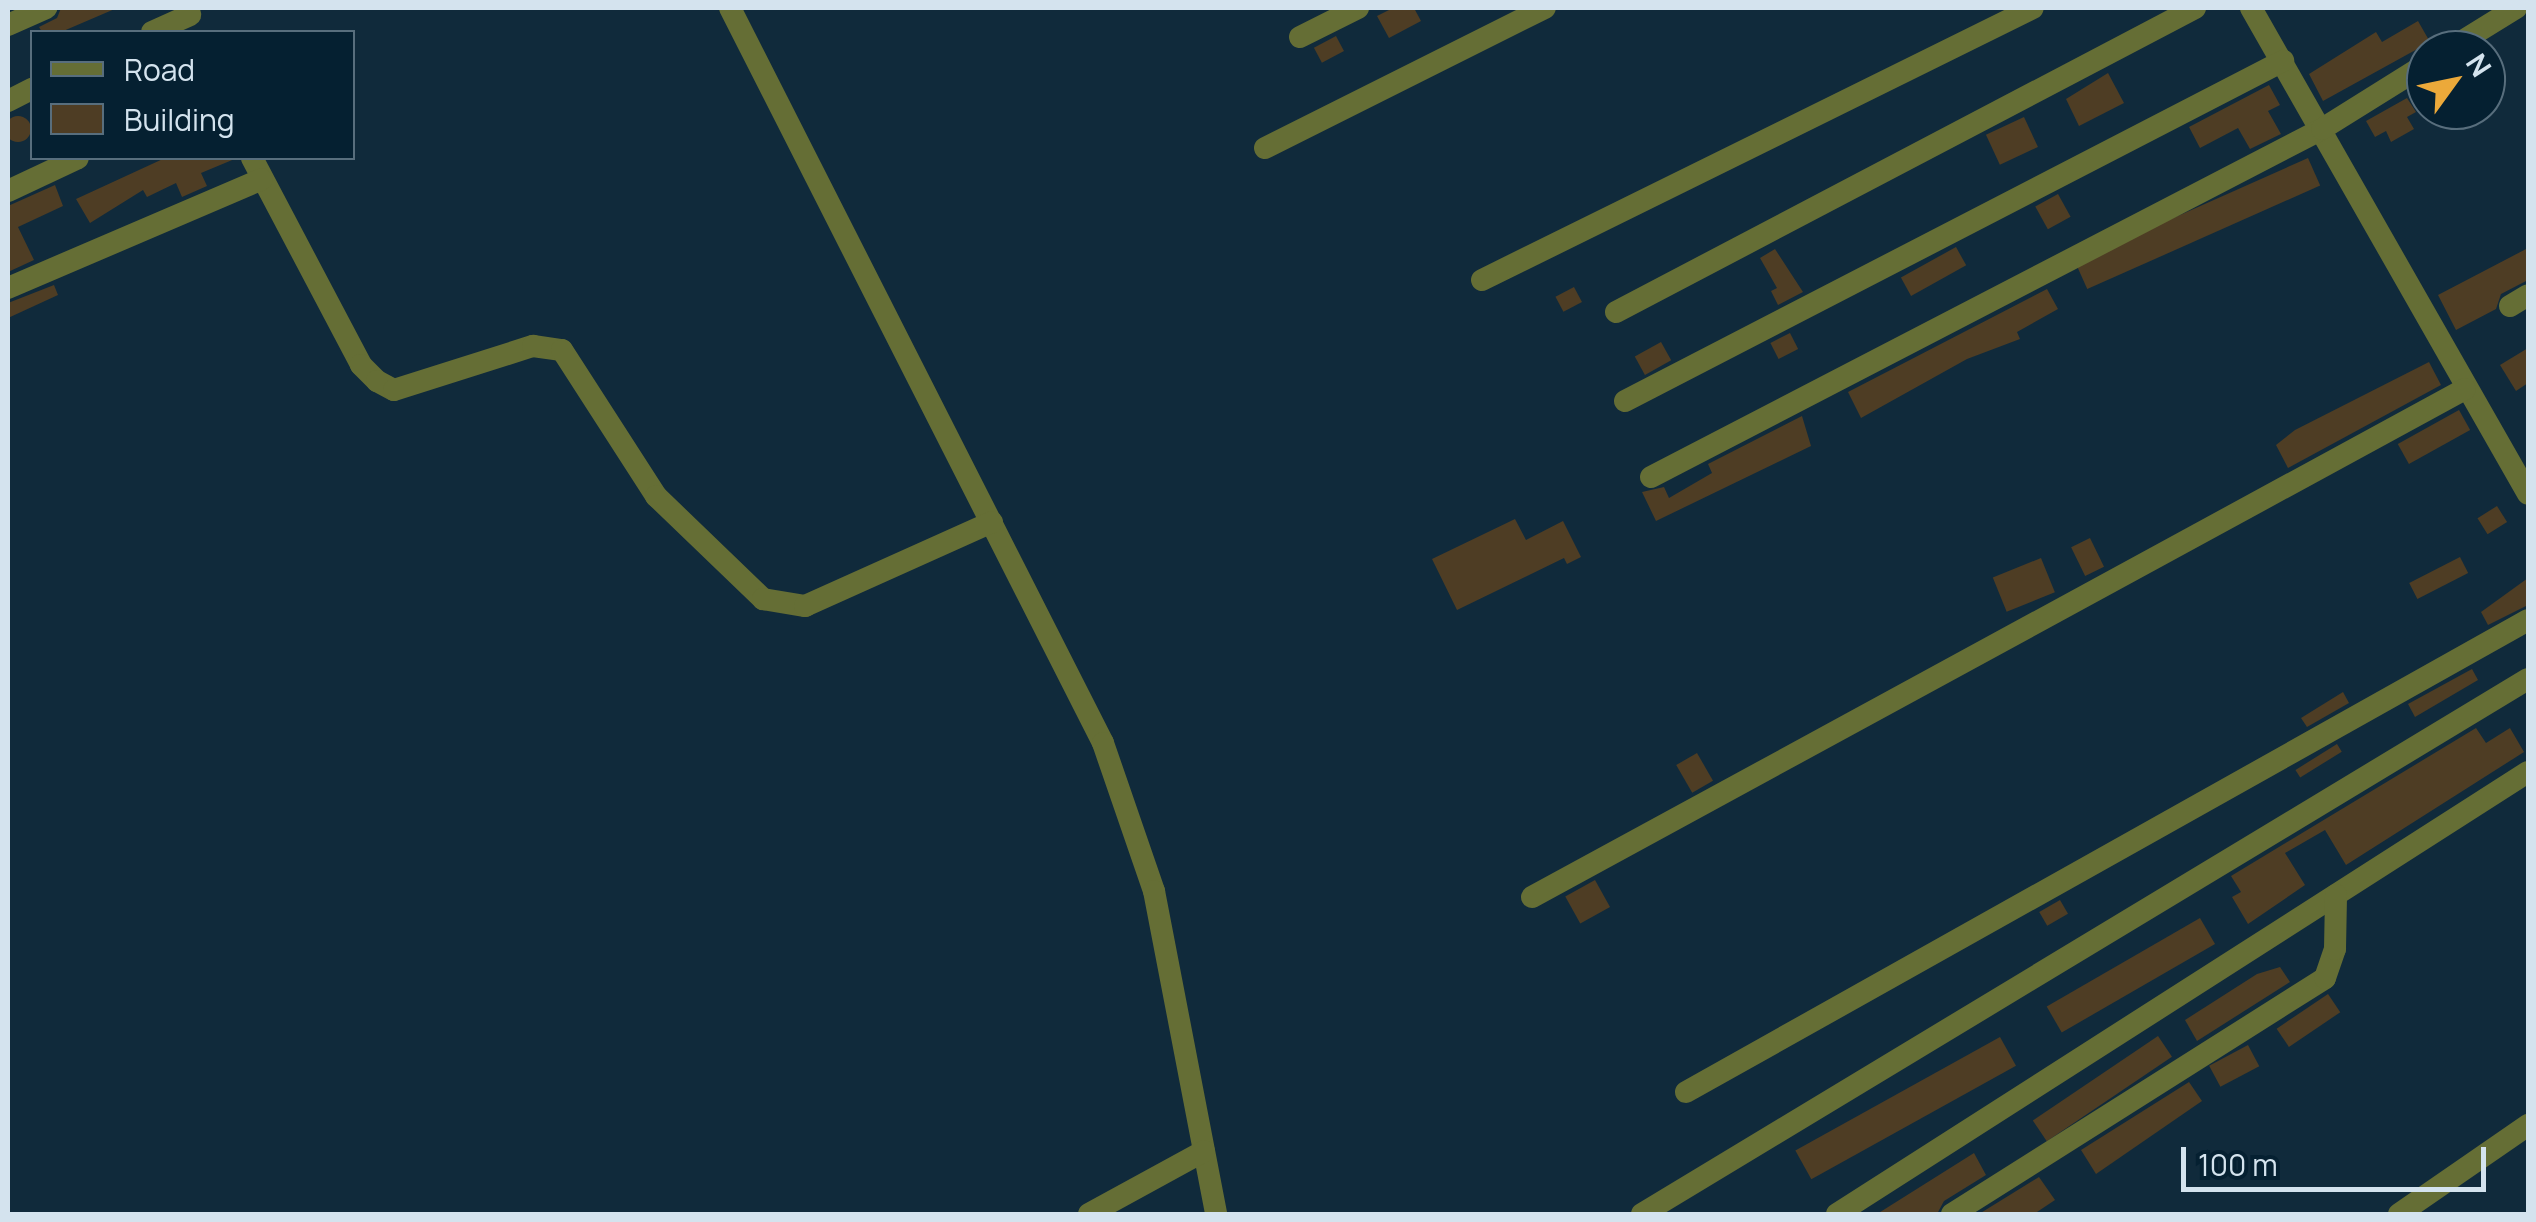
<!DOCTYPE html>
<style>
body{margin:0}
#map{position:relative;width:2536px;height:1222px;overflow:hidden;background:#102a3b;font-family:Manrope,sans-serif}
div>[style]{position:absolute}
.building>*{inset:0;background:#4e3d24;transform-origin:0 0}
.round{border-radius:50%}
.minor>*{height:22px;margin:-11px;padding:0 11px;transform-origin:11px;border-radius:11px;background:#656e35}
span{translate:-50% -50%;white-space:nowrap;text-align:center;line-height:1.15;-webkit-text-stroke:8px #052031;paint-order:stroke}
.frame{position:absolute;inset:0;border:10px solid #d4e3ee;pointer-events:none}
.legend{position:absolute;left:30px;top:30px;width:325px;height:130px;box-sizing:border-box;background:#052031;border:2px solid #586e7d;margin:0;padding:12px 18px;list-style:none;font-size:30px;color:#d4e3ee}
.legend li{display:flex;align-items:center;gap:20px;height:50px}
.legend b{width:50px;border:2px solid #586e7d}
.north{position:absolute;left:2406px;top:30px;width:100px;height:100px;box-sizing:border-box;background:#052031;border:2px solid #586e7d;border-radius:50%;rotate:57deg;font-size:28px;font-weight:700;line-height:40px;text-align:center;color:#d4e3ee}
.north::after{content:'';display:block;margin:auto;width:35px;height:45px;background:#eca93a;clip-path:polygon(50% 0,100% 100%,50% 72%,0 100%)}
.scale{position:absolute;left:2181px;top:1147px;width:305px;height:45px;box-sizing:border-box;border:5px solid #d4e3ee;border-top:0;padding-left:12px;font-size:30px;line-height:35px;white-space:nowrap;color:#d4e3ee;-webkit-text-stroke:8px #052031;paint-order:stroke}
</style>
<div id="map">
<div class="building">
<div style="clip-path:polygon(61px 8px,117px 8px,61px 32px,42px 32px,39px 27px,57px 18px)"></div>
<div style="clip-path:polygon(1393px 8px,1414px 8px,1421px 21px,1389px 38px,1377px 16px)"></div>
<div style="clip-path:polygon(2418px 21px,2430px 42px,2323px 101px,2309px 74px,2376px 32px,2382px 42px)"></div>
<div style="left:1336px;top:36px;width:17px;height:25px;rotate:62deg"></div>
<div style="clip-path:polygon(2108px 73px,2124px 103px,2079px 126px,2066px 99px)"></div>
<div style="clip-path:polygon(2269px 85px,2280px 105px,2268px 111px,2281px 134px,2250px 149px,2238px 128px,2200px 148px,2189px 127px)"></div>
<div style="clip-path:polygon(2407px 98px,2416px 112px,2407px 117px,2414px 129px,2391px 142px,2386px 131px,2375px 137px,2366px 121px)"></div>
<div class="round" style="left:5px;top:116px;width:26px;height:26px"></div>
<div style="left:2024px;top:117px;width:33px;height:42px;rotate:65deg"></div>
<div style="clip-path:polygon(165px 158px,237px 158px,201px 173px,207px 186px,182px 197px,176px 183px,147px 197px,143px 190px,90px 223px,76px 199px)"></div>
<div style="left:2308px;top:158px;width:30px;height:255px;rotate:66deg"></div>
<div style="clip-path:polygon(55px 185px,63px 206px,18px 227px,34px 260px,8px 272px,8px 206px)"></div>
<div style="left:2058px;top:194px;width:26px;height:26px;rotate:61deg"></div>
<div style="left:1956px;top:247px;width:21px;height:63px;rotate:61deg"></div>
<div style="clip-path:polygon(2528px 248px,2528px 280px,2501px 294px,2496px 309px,2456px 330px,2438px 295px)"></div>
<div style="clip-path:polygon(1775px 249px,1803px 292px,1778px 305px,1771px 291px,1777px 288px,1760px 258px)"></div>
<div style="clip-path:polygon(54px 285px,58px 295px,8px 318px,8px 303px)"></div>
<div style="left:1574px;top:287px;width:17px;height:21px;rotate:62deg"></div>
<div style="clip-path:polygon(2047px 289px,2058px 309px,2017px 332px,2020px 339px,1967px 359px,1861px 418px,1848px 392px)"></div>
<div style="left:1790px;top:333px;width:18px;height:22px;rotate:63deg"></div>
<div style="left:1661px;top:342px;width:21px;height:30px;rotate:61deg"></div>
<div style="clip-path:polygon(2528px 348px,2528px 383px,2516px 391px,2500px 365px)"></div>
<div style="clip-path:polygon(2429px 362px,2441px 385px,2288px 468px,2276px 445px,2295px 430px)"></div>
<div style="left:2459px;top:410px;width:23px;height:70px;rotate:61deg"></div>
<div style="clip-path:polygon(1802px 416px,1811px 446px,1656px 521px,1642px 492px,1664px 487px,1669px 498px,1712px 473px,1708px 464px)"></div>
<div style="left:2497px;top:506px;width:19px;height:23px;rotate:58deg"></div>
<div style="clip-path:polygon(1515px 519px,1526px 540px,1563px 521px,1581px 557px,1567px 564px,1564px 558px,1457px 610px,1432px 559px)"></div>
<div style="left:2090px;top:538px;width:32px;height:21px;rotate:64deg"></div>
<div style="left:2460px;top:557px;width:18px;height:57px;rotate:63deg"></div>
<div style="left:2041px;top:558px;width:37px;height:52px;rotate:68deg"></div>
<div style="clip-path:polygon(2528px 578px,2528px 605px,2488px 625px,2481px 612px)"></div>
<div style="clip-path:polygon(2472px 669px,2478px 680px,2415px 717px,2408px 704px)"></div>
<div style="clip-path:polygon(2343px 692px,2349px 703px,2307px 727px,2301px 718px)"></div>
<div style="clip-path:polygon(2476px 728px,2486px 743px,2510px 728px,2524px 752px,2346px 865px,2325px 830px,2285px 853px,2305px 885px,2248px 924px,2232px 897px,2241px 892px,2231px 876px)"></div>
<div style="left:2337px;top:744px;width:9px;height:49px;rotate:58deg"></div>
<div style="left:1697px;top:753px;width:32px;height:24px;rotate:60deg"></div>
<div style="left:1595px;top:880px;width:31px;height:34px;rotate:61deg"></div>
<div style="left:2060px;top:900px;width:16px;height:24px;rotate:60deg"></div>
<div style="left:2200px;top:918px;width:30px;height:177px;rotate:60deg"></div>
<div style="clip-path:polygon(2280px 967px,2290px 982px,2197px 1041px,2185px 1020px,2257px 974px)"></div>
<div style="left:2328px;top:994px;width:22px;height:62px;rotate:56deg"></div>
<div style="left:2158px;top:1036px;width:25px;height:151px;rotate:56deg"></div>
<div style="left:2000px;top:1037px;width:33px;height:234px;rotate:61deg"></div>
<div style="left:2248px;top:1045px;width:24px;height:44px;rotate:62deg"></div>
<div style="clip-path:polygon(2189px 1082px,2202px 1101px,2096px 1174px,2081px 1150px)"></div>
<div style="clip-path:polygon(1974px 1153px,1986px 1175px,1944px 1201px,1937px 1214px,1877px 1214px)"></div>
<div style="clip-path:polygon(2039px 1177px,2055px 1200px,2034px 1214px,1979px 1214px)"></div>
</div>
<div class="minor">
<div style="left:730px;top:8px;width:824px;rotate:63.09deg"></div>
<div style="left:1103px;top:743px;width:157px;rotate:71deg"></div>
<div style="left:1154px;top:891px;width:329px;rotate:79.1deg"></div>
<div style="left:2251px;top:8px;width:559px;rotate:60.32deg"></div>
<div style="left:8px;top:25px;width:42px;rotate:-24.1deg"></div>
<div style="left:152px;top:32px;width:42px;rotate:-24.1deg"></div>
<div style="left:1300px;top:37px;width:65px;rotate:-26.6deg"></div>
<div style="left:2448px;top:50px;width:80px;rotate:-31.7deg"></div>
<div style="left:8px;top:101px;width:27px;rotate:-27deg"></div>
<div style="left:1265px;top:148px;width:313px;rotate:-26.6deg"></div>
<div style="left:252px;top:158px;width:234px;rotate:62.2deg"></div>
<div style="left:361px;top:365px;width:23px;rotate:45deg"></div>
<div style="left:377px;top:381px;width:19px;rotate:28deg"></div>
<div style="left:394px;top:390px;width:146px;rotate:-17.6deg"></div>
<div style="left:533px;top:346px;width:29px;rotate:8deg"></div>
<div style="left:562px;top:350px;width:174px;rotate:57.2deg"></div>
<div style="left:656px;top:496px;width:149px;rotate:43.9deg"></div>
<div style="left:763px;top:599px;width:43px;rotate:9.5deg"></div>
<div style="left:805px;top:606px;width:205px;rotate:-24.2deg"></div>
<div style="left:8px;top:191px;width:77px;rotate:-25.2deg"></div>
<div style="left:1482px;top:280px;width:614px;rotate:-26.27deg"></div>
<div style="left:8px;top:288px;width:276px;rotate:-23.2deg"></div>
<div style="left:2510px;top:306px;width:21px;rotate:-31deg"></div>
<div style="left:1616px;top:312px;width:654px;rotate:-27.7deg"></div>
<div style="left:1625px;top:401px;width:741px;rotate:-27.33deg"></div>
<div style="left:1651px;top:477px;width:756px;rotate:-27.41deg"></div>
<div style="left:2322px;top:129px;width:123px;rotate:-32deg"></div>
<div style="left:1532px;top:897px;width:1062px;rotate:-28.57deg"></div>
<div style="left:1686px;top:1092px;width:965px;rotate:-29.27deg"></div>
<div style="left:1089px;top:1214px;width:131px;rotate:-28.7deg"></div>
<div style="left:1642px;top:1214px;width:1035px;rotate:-31.13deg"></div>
<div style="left:1837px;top:1214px;width:820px;rotate:-32.61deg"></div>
<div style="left:1952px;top:1214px;width:441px;rotate:-32.3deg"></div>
<div style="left:2325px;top:978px;width:31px;rotate:-71deg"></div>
<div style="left:2335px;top:949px;width:54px;rotate:-88.9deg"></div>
<div style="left:2399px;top:1214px;width:157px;rotate:-34.6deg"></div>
</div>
<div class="frame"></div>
<ul class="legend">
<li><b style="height:12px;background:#656e35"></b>Road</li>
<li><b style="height:28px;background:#4e3d24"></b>Building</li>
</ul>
<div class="north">N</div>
<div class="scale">100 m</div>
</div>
